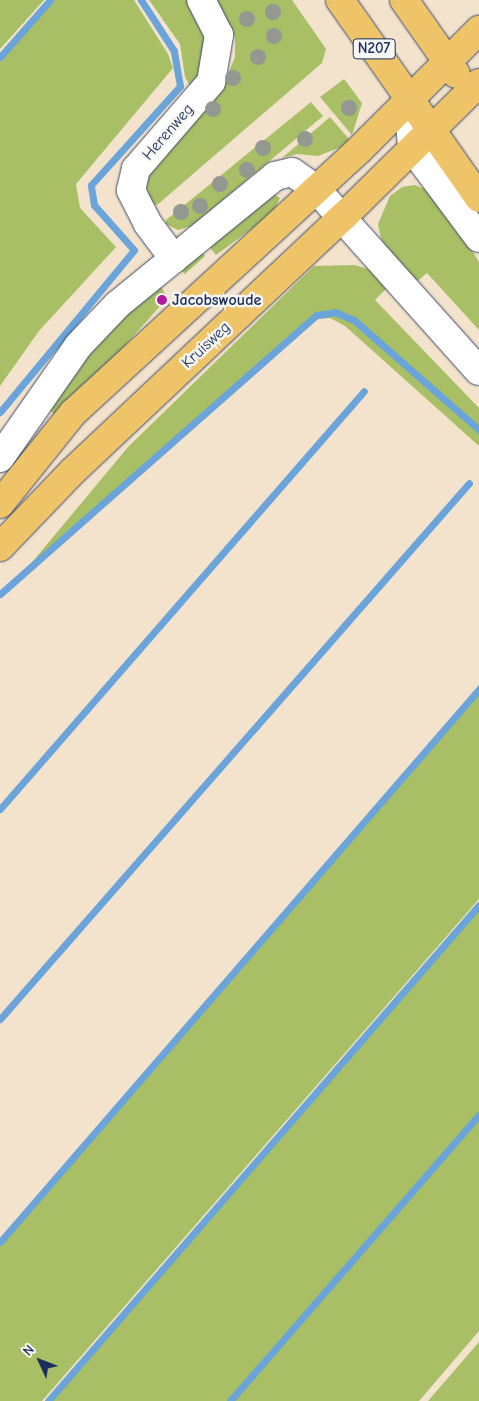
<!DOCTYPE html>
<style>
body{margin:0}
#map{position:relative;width:479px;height:1401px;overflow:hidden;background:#f3e3cc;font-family:"Comic Neue",sans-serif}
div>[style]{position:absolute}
.green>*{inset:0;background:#a8bf65}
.stream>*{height:7px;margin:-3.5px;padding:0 3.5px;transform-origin:3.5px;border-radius:3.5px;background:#6aa4da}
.roads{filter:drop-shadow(0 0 1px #3b4a6e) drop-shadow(0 0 1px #3b4a6e)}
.minor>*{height:28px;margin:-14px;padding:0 14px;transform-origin:14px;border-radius:14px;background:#fff}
.major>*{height:28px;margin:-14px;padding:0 14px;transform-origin:14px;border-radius:14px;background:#efc469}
.trees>*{width:16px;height:16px;margin:-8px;border-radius:50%;background:#939891}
.dots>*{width:14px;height:14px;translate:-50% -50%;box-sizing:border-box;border:2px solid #f6f6f2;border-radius:50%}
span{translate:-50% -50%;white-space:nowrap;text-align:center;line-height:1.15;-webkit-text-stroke:5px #f6f6f2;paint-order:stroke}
.shield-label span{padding:1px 4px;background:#f6f6f2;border:1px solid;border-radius:4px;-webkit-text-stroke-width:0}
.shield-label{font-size:15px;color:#1b2f5e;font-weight:700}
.street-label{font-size:16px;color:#1b2f5e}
.poi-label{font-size:16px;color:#1b2f5e;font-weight:700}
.left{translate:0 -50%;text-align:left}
.north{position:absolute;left:15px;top:1336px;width:50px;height:50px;-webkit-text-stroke:4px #f6f6f2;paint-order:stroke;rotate:313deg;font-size:14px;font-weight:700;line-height:20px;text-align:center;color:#1b2f5e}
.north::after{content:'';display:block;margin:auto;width:18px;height:22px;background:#1b2f5e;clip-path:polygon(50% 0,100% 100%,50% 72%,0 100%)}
</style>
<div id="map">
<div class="green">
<div style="clip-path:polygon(0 0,44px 0,0 49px)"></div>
<div style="clip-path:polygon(55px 0,134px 0,168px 54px,173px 68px,76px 184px,80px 208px,116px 247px,39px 331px,0 386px,0 62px)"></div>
<div style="clip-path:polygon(149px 0,189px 0,209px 41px,206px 65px,190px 86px,185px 77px,180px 44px)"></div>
<div style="clip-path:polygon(214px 0,292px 0,326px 49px,322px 63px,157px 205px,149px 201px,147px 186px,151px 167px,224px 84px,235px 57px,235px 38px)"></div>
<div style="clip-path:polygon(344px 79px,362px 103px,352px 135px,320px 97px)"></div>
<div style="clip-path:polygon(311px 102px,323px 116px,192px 226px,178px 230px,166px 224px,166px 220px)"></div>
<div style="clip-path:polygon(330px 117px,349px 139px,341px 147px,318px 156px,297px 154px,282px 158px)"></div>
<div style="clip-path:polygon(415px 185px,425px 189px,449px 212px,479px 262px,479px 330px,427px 273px,414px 284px,381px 239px,378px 224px,390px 196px,402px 187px)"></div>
<div style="clip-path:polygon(274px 194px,280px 198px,273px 213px,216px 255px,207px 244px)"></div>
<div style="clip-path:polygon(200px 249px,205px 256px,185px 274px,180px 269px,161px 287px,165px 293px,158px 299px,162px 304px,60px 418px,48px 409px,60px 388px,128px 308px)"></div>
<div style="clip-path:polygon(355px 265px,377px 272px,391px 284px,375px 300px,479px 408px,479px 446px,345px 326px,330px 318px,318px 319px,280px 347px,19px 578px,128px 447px,314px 266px)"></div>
<div style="clip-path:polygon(479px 693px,479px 899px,42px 1401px,0 1401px,0 1246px)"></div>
<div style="clip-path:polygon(479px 910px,479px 1331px,419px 1401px,52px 1401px)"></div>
<div style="clip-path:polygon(479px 1342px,479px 1401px,428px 1401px)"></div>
</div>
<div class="stream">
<div style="left:0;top:57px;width:76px;rotate:-48.7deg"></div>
<div style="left:0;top:412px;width:210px;rotate:-50.4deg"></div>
<div style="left:134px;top:250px;width:60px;rotate:-131.6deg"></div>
<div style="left:94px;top:205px;width:20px;rotate:-99deg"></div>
<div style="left:91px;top:185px;width:133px;rotate:-48deg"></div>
<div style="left:180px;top:86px;width:36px;rotate:-100deg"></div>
<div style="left:174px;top:51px;width:61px;rotate:-122.9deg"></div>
<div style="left:0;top:594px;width:422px;rotate:-41.4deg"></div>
<div style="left:317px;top:315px;width:18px;rotate:-9deg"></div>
<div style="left:335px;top:312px;width:21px;rotate:23deg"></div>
<div style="left:354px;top:320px;width:167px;rotate:41.3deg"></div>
<div style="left:0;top:809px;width:554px;rotate:-48.95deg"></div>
<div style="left:0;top:1019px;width:712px;rotate:-48.81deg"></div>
<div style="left:0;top:1242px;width:732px;rotate:-49.1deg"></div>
<div style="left:48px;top:1401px;width:657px;rotate:-49.01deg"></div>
<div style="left:230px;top:1401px;width:379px;rotate:-49deg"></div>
</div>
<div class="roads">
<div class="minor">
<div style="left:408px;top:97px;width:51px;rotate:85.5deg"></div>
<div style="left:412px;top:148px;width:112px;rotate:53.3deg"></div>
<div style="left:174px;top:259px;width:44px;rotate:-126.6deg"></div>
<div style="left:148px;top:224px;width:38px;rotate:-117deg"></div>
<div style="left:131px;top:190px;width:22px;rotate:-77deg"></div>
<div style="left:136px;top:169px;width:115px;rotate:-49.2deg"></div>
<div style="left:211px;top:82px;width:48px;rotate:-80.3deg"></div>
<div style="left:219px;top:35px;width:39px;rotate:-117deg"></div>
<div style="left:0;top:458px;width:136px;rotate:-55.1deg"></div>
<div style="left:78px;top:346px;width:57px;rotate:-46.4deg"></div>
<div style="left:117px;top:305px;width:204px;rotate:-39.2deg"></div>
<div style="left:275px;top:176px;width:17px;rotate:-13deg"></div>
<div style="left:292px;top:172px;width:29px;rotate:35deg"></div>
<div style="left:316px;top:189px;width:244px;rotate:48.2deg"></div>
</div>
<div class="major">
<div style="left:340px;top:0;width:242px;rotate:54.9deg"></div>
<div style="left:404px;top:0;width:90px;rotate:54.9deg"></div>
<div style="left:0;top:504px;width:117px;rotate:-51.3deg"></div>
<div style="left:73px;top:413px;width:389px;rotate:-42.6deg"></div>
<div style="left:359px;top:150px;width:170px;rotate:-45deg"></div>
<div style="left:0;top:547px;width:105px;rotate:-46.2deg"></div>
<div style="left:73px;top:471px;width:371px;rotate:-43.3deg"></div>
<div style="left:343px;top:217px;width:191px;rotate:-44.6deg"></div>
</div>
</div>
<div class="trees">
<div style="left:273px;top:12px"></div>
<div style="left:247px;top:19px"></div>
<div style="left:274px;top:36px"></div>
<div style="left:258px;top:57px"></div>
<div style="left:233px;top:78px"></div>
<div style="left:349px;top:108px"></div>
<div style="left:213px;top:109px"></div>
<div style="left:305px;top:139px"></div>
<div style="left:263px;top:148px"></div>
<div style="left:247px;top:170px"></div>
<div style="left:220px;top:184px"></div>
<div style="left:200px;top:206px"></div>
<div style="left:181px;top:212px"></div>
</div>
<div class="dots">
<div style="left:162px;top:300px;background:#b5179e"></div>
</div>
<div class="shield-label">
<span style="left:374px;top:49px">N207</span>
</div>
<div class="street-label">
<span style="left:168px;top:132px;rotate:-49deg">Herenweg</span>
<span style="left:206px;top:345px;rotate:-43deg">Kruisweg</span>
</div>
<div class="poi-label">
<span class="left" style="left:172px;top:300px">Jacobswoude</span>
</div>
<div class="north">N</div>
</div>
